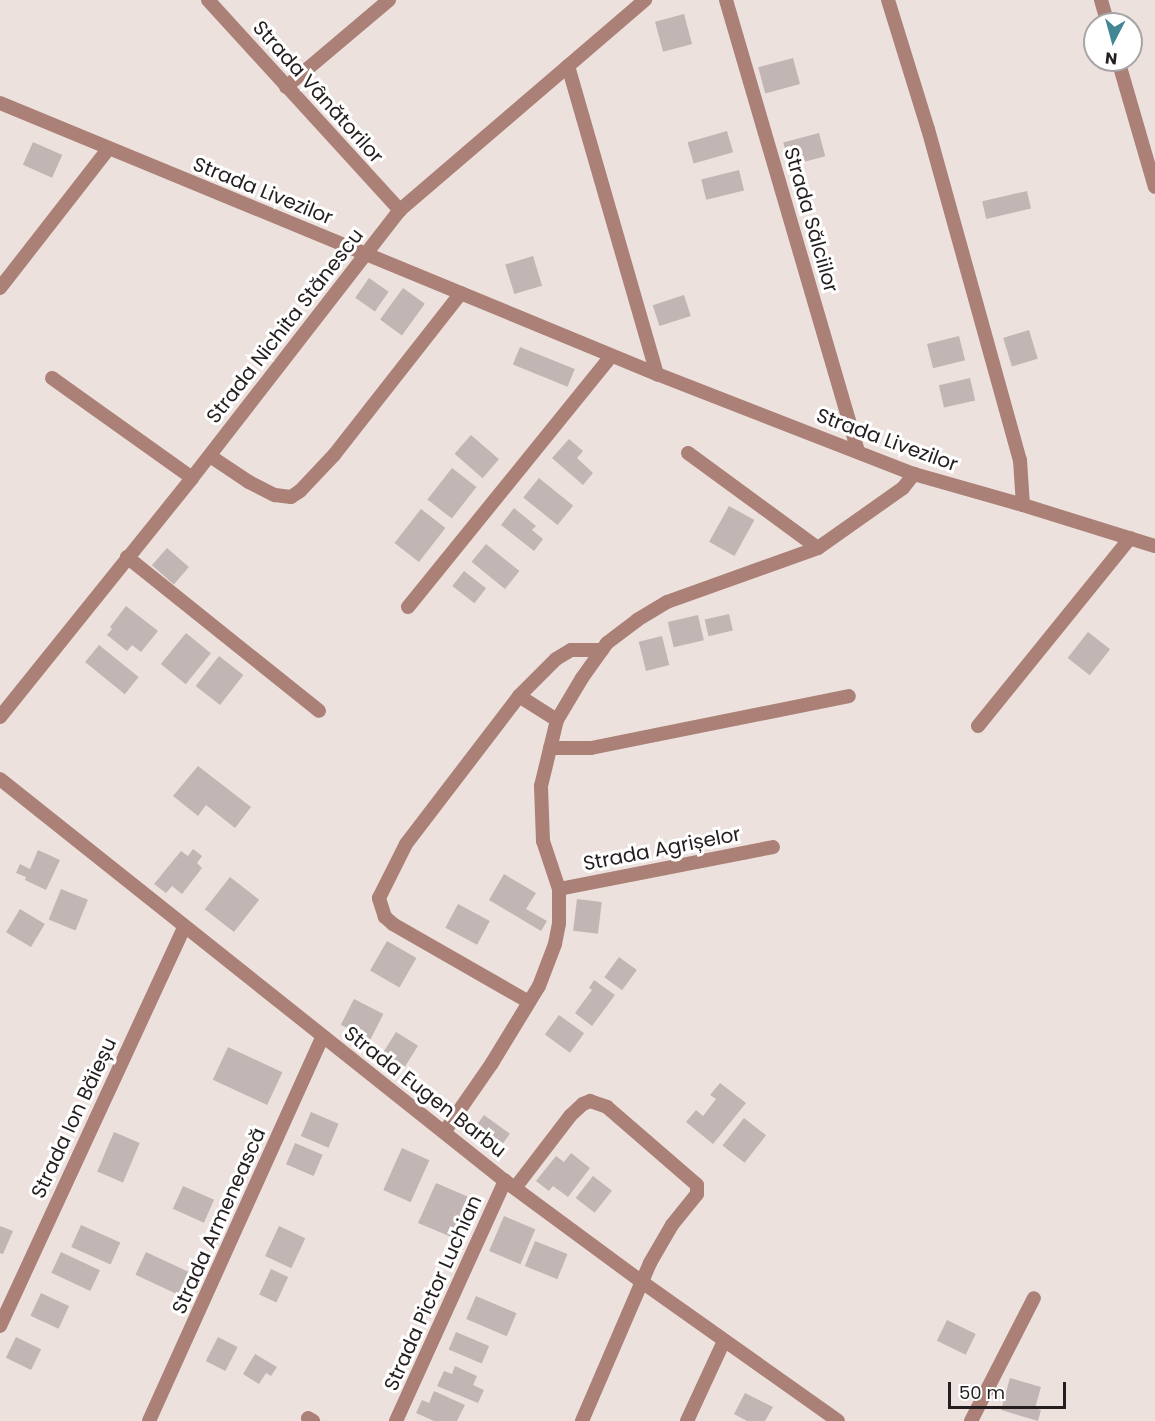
<!DOCTYPE html>
<meta charset="utf-8">
<style>
body{margin:0}
#map{position:relative;width:1155px;height:1421px;overflow:hidden;background:#ede1de;font-family:Poppins,sans-serif}
div>[style]{position:absolute}
.building>*{inset:0;background:#c1b6b3;transform-origin:0 0}
.minor>*{height:14px;margin:-7px;padding:0 7px;transform-origin:7px;border-radius:7px;background:#ab8076}
span{translate:-50% -50%;white-space:nowrap;text-align:center;line-height:1.15;-webkit-text-stroke:6px #fff;paint-order:stroke}
.street-label{font-size:20px;color:#241f1e}
.north{position:absolute;left:1083px;top:12px;width:60px;height:60px;box-sizing:border-box;background:#fff;border:2px solid #a7a5a5;border-radius:50%;rotate:186deg;font-size:16px;font-weight:700;line-height:24px;text-align:center;color:#241f1e}
.north::after{content:'';display:block;margin:auto;width:21px;height:27px;background:#438796;clip-path:polygon(50% 0,100% 100%,50% 72%,0 100%)}
.scale{position:absolute;left:948px;top:1382px;width:118px;height:27px;box-sizing:border-box;border:3px solid #241f1e;border-top:0;padding-left:8px;font-size:18px;line-height:21px;white-space:nowrap;color:#241f1e;-webkit-text-stroke:4px #fff;paint-order:stroke}
</style>
<div id="map">
<div class="building">
<div style="left:684px;top:14px;width:31px;height:30px;rotate:75deg"></div>
<div style="left:793px;top:58px;width:27px;height:36px;rotate:75deg"></div>
<div style="left:727px;top:131px;width:22px;height:41px;rotate:74deg"></div>
<div style="left:819px;top:133px;width:24px;height:37px;rotate:75deg"></div>
<div style="left:33px;top:142px;width:32px;height:25px;rotate:24deg"></div>
<div style="left:739px;top:170px;width:21px;height:39px;rotate:76deg"></div>
<div style="left:1027px;top:191px;width:18px;height:46px;rotate:77deg"></div>
<div style="left:533px;top:256px;width:31px;height:29px;rotate:73deg"></div>
<div style="left:369px;top:278px;width:24px;height:24px;rotate:35deg"></div>
<div style="left:403px;top:288px;width:27px;height:39px;rotate:36deg"></div>
<div style="left:684px;top:295px;width:22px;height:33px;rotate:72deg"></div>
<div style="left:1029px;top:330px;width:30px;height:27px;rotate:73deg"></div>
<div style="left:959px;top:336px;width:25px;height:33px;rotate:76deg"></div>
<div style="left:520px;top:347px;width:59px;height:19px;rotate:22deg"></div>
<div style="left:970px;top:378px;width:23px;height:32px;rotate:77deg"></div>
<div style="left:471px;top:435px;width:37px;height:25px;rotate:41deg"></div>
<div style="clip-path:polygon(569px 439px,583px 451px,577px 458px,593px 473px,583px 485px,552px 458px)"></div>
<div style="left:452px;top:468px;width:31px;height:40px;rotate:38deg"></div>
<div style="left:539px;top:478px;width:44px;height:25px;rotate:39deg"></div>
<div style="left:729px;top:506px;width:29px;height:41px;rotate:29deg"></div>
<div style="clip-path:polygon(514px 508px,536px 526px,532px 530px,543px 539px,534px 551px,501px 525px)"></div>
<div style="left:421px;top:509px;width:31px;height:43px;rotate:38deg"></div>
<div style="left:486px;top:544px;width:43px;height:23px;rotate:39deg"></div>
<div style="left:167px;top:548px;width:29px;height:23px;rotate:41deg"></div>
<div style="left:464px;top:571px;width:28px;height:19px;rotate:38deg"></div>
<div style="clip-path:polygon(126px 606px,158px 631px,141px 652px,132px 645px,127px 651px,107px 635px,112px 629px,110px 627px)"></div>
<div style="left:729px;top:614px;width:17px;height:25px;rotate:77deg"></div>
<div style="left:698px;top:615px;width:26px;height:31px;rotate:77deg"></div>
<div style="left:1088px;top:632px;width:28px;height:33px;rotate:38deg"></div>
<div style="left:186px;top:633px;width:32px;height:40px;rotate:39deg"></div>
<div style="left:662px;top:636px;width:30px;height:24px;rotate:76deg"></div>
<div style="left:99px;top:645px;width:51px;height:22px;rotate:39deg"></div>
<div style="left:219px;top:656px;width:31px;height:38px;rotate:38deg"></div>
<div style="clip-path:polygon(198px 766px,251px 807px,235px 828px,206px 805px,198px 816px,173px 796px)"></div>
<div style="clip-path:polygon(193px 849px,202px 856px,197px 863px,202px 868px,182px 894px,172px 886px,166px 893px,154px 884px,181px 851px,188px 856px)"></div>
<div style="clip-path:polygon(38px 850px,60px 860px,46px 890px,25px 880px,26px 877px,16px 873px,20px 864px,30px 869px)"></div>
<div style="clip-path:polygon(504px 874px,536px 893px,526px 909px,547px 921px,541px 931px,489px 900px)"></div>
<div style="left:230px;top:877px;width:37px;height:41px;rotate:38deg"></div>
<div style="left:61px;top:889px;width:29px;height:33px;rotate:22deg"></div>
<div style="left:577px;top:899px;width:25px;height:32px;rotate:7deg"></div>
<div style="left:458px;top:904px;width:36px;height:27px;rotate:28deg"></div>
<div style="left:20px;top:909px;width:29px;height:27px;rotate:31deg"></div>
<div style="left:387px;top:941px;width:34px;height:34px;rotate:30deg"></div>
<div style="left:619px;top:957px;width:22px;height:25px;rotate:36deg"></div>
<div style="clip-path:polygon(594px 980px,615px 995px,592px 1026px,575px 1013px,592px 990px,589px 988px)"></div>
<div style="left:354px;top:999px;width:33px;height:29px;rotate:27deg"></div>
<div style="left:559px;top:1015px;width:31px;height:24px;rotate:36deg"></div>
<div style="left:396px;top:1032px;width:26px;height:26px;rotate:32deg"></div>
<div style="left:228px;top:1047px;width:60px;height:36px;rotate:25deg"></div>
<div style="clip-path:polygon(720px 1083px,746px 1103px,713px 1144px,686px 1122px,696px 1110px,703px 1116px,716px 1099px,710px 1095px)"></div>
<div style="left:311px;top:1112px;width:30px;height:26px;rotate:23deg"></div>
<div style="left:484px;top:1115px;width:32px;height:24px;rotate:36deg"></div>
<div style="left:744px;top:1118px;width:28px;height:35px;rotate:38deg"></div>
<div style="left:114px;top:1132px;width:28px;height:43px;rotate:23deg"></div>
<div style="left:295px;top:1143px;width:30px;height:23px;rotate:23deg"></div>
<div style="left:402px;top:1148px;width:30px;height:46px;rotate:24deg"></div>
<div style="clip-path:polygon(571px 1153px,590px 1168px,568px 1197px,553px 1186px,549px 1191px,536px 1181px,556px 1156px,564px 1162px)"></div>
<div style="left:593px;top:1176px;width:24px;height:28px;rotate:38deg"></div>
<div style="clip-path:polygon(436px 1183px,471px 1198px,466px 1210px,477px 1215px,468px 1235px,458px 1230px,454px 1238px,418px 1223px)"></div>
<div style="left:183px;top:1186px;width:34px;height:25px;rotate:24deg"></div>
<div style="left:504px;top:1216px;width:34px;height:38px;rotate:23deg"></div>
<div style="left:81px;top:1225px;width:43px;height:24px;rotate:24deg"></div>
<div style="clip-path:polygon(0 1226px,13px 1231px,3px 1254px,0 1253px)"></div>
<div style="left:279px;top:1226px;width:29px;height:33px;rotate:25deg"></div>
<div style="left:535px;top:1241px;width:35px;height:27px;rotate:22deg"></div>
<div style="left:61px;top:1252px;width:43px;height:23px;rotate:25deg"></div>
<div style="left:146px;top:1252px;width:51px;height:25px;rotate:25deg"></div>
<div style="left:271px;top:1269px;width:19px;height:28px;rotate:25deg"></div>
<div style="left:41px;top:1293px;width:31px;height:25px;rotate:25deg"></div>
<div style="left:476px;top:1296px;width:44px;height:25px;rotate:23deg"></div>
<div style="left:947px;top:1320px;width:32px;height:23px;rotate:26deg"></div>
<div style="left:456px;top:1332px;width:36px;height:19px;rotate:23deg"></div>
<div style="left:16px;top:1337px;width:28px;height:23px;rotate:26deg"></div>
<div style="left:218px;top:1337px;width:22px;height:27px;rotate:27deg"></div>
<div style="clip-path:polygon(255px 1354px,277px 1367px,271px 1376px,266px 1373px,259px 1384px,243px 1374px)"></div>
<div style="clip-path:polygon(455px 1366px,477px 1376px,473px 1385px,484px 1390px,478px 1403px,437px 1386px,444px 1371px,452px 1374px)"></div>
<div style="clip-path:polygon(1010px 1378px,1041px 1387px,1035px 1408px,1041px 1410px,1038px 1421px,1001px 1410px)"></div>
<div style="clip-path:polygon(434px 1391px,465px 1405px,457px 1421px,434px 1421px,416px 1413px,422px 1400px,429px 1403px)"></div>
<div style="clip-path:polygon(745px 1393px,773px 1407px,765px 1421px,747px 1421px,734px 1414px)"></div>
</div>
<div class="minor">
<div style="left:208px;top:0;width:285px;rotate:47.6deg"></div>
<div style="left:726px;top:0;width:471px;rotate:73.7deg"></div>
<div style="left:888px;top:0;width:135px;rotate:72.8deg"></div>
<div style="left:928px;top:129px;width:344px;rotate:74.5deg"></div>
<div style="left:1020px;top:460px;width:45px;rotate:86.2deg"></div>
<div style="left:1101px;top:0;width:25px;rotate:74deg"></div>
<div style="left:1118px;top:60px;width:132px;rotate:73.8deg"></div>
<div style="left:568px;top:66px;width:321px;rotate:73.9deg"></div>
<div style="left:286px;top:87px;width:135px;rotate:-40.2deg"></div>
<div style="left:0;top:103px;width:711px;rotate:22.42deg"></div>
<div style="left:657px;top:374px;width:276px;rotate:21.3deg"></div>
<div style="left:914px;top:474px;width:113px;rotate:15.9deg"></div>
<div style="left:1023px;top:505px;width:138px;rotate:17.3deg"></div>
<div style="left:0;top:288px;width:177px;rotate:-52.1deg"></div>
<div style="left:52px;top:378px;width:172px;rotate:35.5deg"></div>
<div style="left:688px;top:453px;width:161px;rotate:36.2deg"></div>
<div style="left:210px;top:456px;width:47px;rotate:33.7deg"></div>
<div style="left:249px;top:482px;width:29px;rotate:27deg"></div>
<div style="left:275px;top:495px;width:16px;rotate:7deg"></div>
<div style="left:291px;top:497px;width:11px;rotate:-34deg"></div>
<div style="left:300px;top:491px;width:50px;rotate:-46.6deg"></div>
<div style="left:334px;top:455px;width:206px;rotate:-51.9deg"></div>
<div style="left:127px;top:557px;width:246px;rotate:38.7deg"></div>
<div style="left:408px;top:607px;width:323px;rotate:-51deg"></div>
<div style="left:519px;top:696px;width:45px;rotate:32.3deg"></div>
<div style="left:0;top:717px;width:307px;rotate:-51.2deg"></div>
<div style="left:192px;top:478px;width:339px;rotate:-52.2deg"></div>
<div style="left:400px;top:210px;width:323px;rotate:-40.6deg"></div>
<div style="left:978px;top:726px;width:242px;rotate:-51deg"></div>
<div style="left:550px;top:748px;width:41px"></div>
<div style="left:591px;top:748px;width:263px;rotate:-11.4deg"></div>
<div style="left:0;top:779px;width:645px;rotate:38.52deg"></div>
<div style="left:505px;top:1181px;width:170px;rotate:36.4deg"></div>
<div style="left:642px;top:1282px;width:240px;rotate:35.3deg"></div>
<div style="left:559px;top:889px;width:218px;rotate:-11.1deg"></div>
<div style="left:529px;top:1002px;width:157px;rotate:-150.2deg"></div>
<div style="left:393px;top:924px;width:11px;rotate:-139deg"></div>
<div style="left:385px;top:917px;width:20px;rotate:-108deg"></div>
<div style="left:379px;top:898px;width:60px;rotate:-63.4deg"></div>
<div style="left:406px;top:844px;width:186px;rotate:-52.6deg"></div>
<div style="left:519px;top:696px;width:52px;rotate:-45deg"></div>
<div style="left:556px;top:659px;width:17px;rotate:-31deg"></div>
<div style="left:571px;top:650px;width:31px"></div>
<div style="left:445px;top:1131px;width:83px;rotate:-55.3deg"></div>
<div style="left:492px;top:1063px;width:90px;rotate:-58.6deg"></div>
<div style="left:539px;top:986px;width:45px;rotate:-69.1deg"></div>
<div style="left:555px;top:944px;width:21px;rotate:-79deg"></div>
<div style="left:559px;top:923px;width:34px;rotate:-90deg"></div>
<div style="left:559px;top:889px;width:51px;rotate:-108.4deg"></div>
<div style="left:543px;top:841px;width:55px;rotate:-92.1deg"></div>
<div style="left:541px;top:786px;width:68px;rotate:-76.4deg"></div>
<div style="left:557px;top:720px;width:49px;rotate:-59.2deg"></div>
<div style="left:582px;top:678px;width:43px;rotate:-54.5deg"></div>
<div style="left:607px;top:643px;width:38px;rotate:-37deg"></div>
<div style="left:637px;top:620px;width:35px;rotate:-31deg"></div>
<div style="left:667px;top:602px;width:160px;rotate:-19.7deg"></div>
<div style="left:818px;top:548px;width:104px;rotate:-35.2deg"></div>
<div style="left:903px;top:488px;width:18px;rotate:-52deg"></div>
<div style="left:515px;top:1188px;width:91px;rotate:-52.6deg"></div>
<div style="left:570px;top:1116px;width:18px;rotate:-43deg"></div>
<div style="left:583px;top:1104px;width:8px;rotate:-23deg"></div>
<div style="left:590px;top:1101px;width:18px;rotate:19deg"></div>
<div style="left:607px;top:1107px;width:119px;rotate:40.9deg"></div>
<div style="left:697px;top:1185px;width:9px;rotate:90deg"></div>
<div style="left:697px;top:1194px;width:40px;rotate:129deg"></div>
<div style="left:672px;top:1225px;width:44px;rotate:120.1deg"></div>
<div style="left:650px;top:1263px;width:172px;rotate:113.3deg"></div>
<div style="left:0;top:1326px;width:439px;rotate:-65.2deg"></div>
<div style="left:308px;top:1418px;width:6px;rotate:31deg"></div>
<div style="left:149px;top:1421px;width:422px;rotate:-65.7deg"></div>
<div style="left:396px;top:1421px;width:264px;rotate:-65.6deg"></div>
<div style="left:687px;top:1421px;width:88px;rotate:-65.2deg"></div>
<div style="left:971px;top:1421px;width:138px;rotate:-62.9deg"></div>
</div>
<div class="street-label">
<span style="left:318px;top:92px;rotate:48deg">Strada Vânătorilor</span>
<span style="left:263px;top:191px;rotate:22deg">Strada Livezilor</span>
<span style="left:811px;top:220px;rotate:74deg">Strada Sălciilor</span>
<span style="left:285px;top:326px;rotate:-52deg">Strada Nichita Stănescu</span>
<span style="left:887px;top:440px;rotate:20deg">Strada Livezilor</span>
<span style="left:662px;top:849px;rotate:-11deg">Strada Agrișelor</span>
<span style="left:425px;top:1092px;rotate:38deg">Strada Eugen Barbu</span>
<span style="left:74px;top:1118px;rotate:-65deg">Strada Ion Băieșu</span>
<span style="left:219px;top:1221px;rotate:-66deg">Strada Armenească</span>
<span style="left:433px;top:1293px;rotate:-66deg">Strada Pictor Luchian</span>
</div>
<div class="north">N</div>
<div class="scale">50 m</div>
</div>
